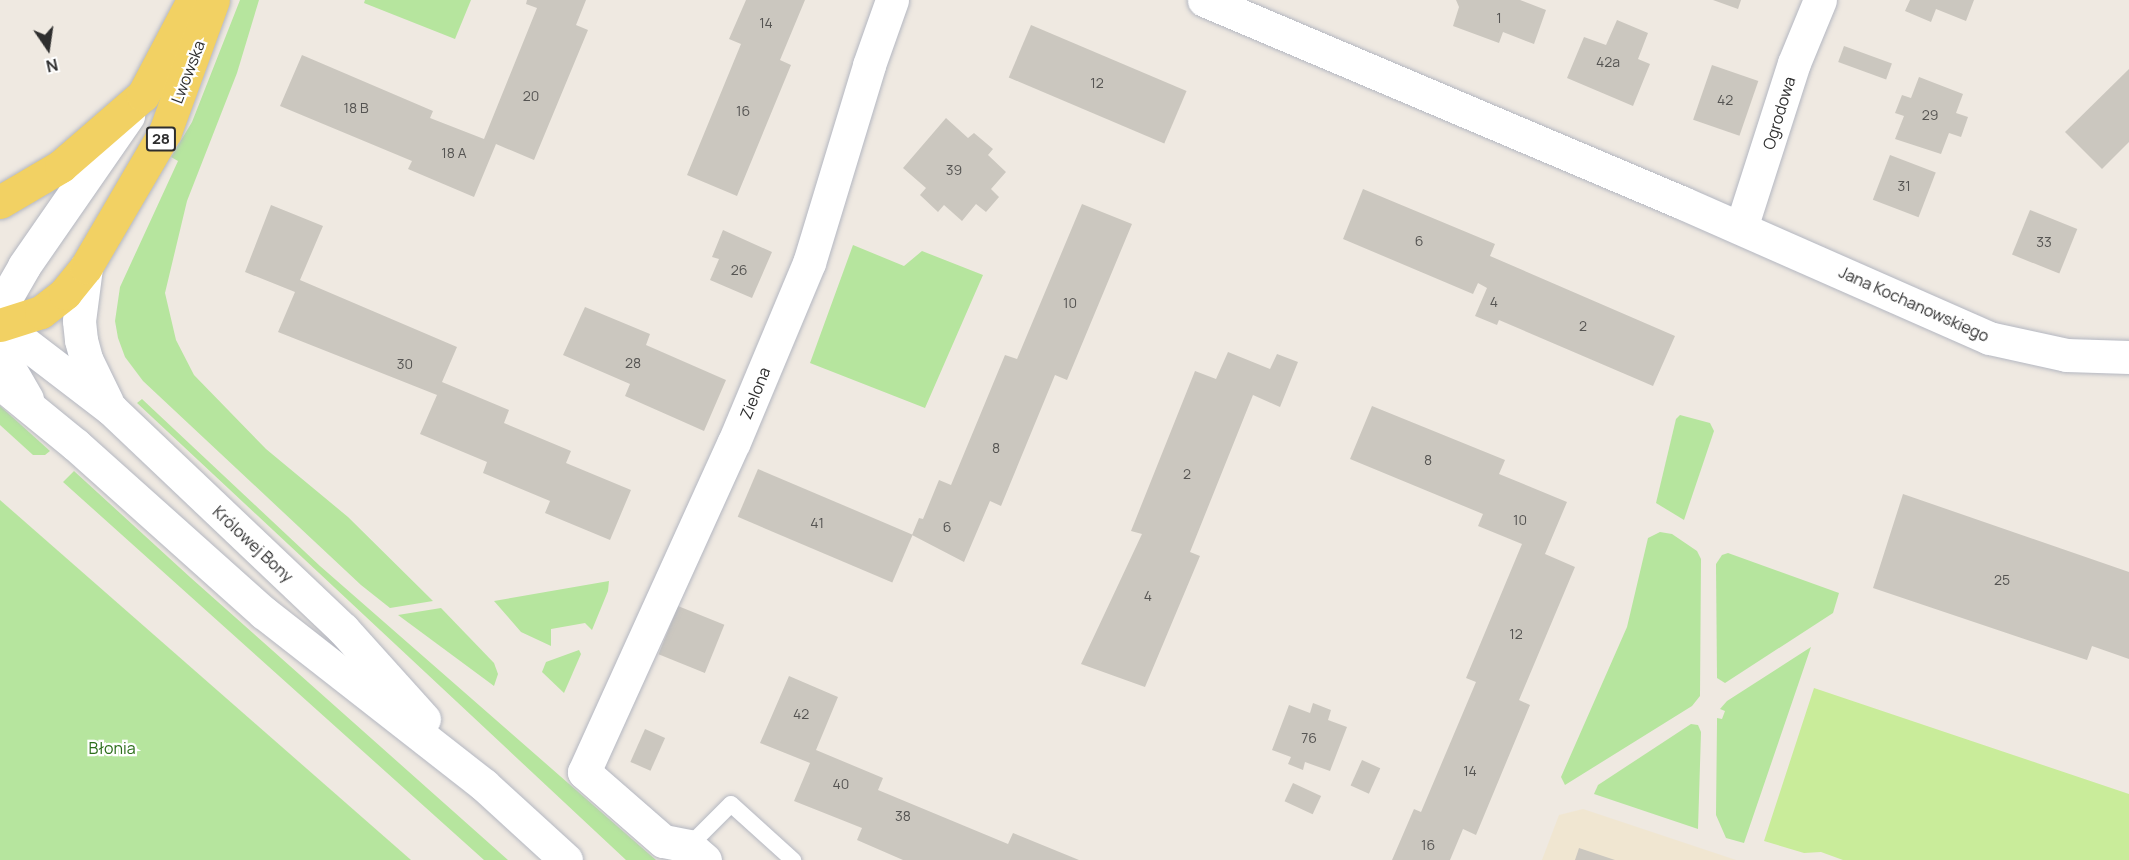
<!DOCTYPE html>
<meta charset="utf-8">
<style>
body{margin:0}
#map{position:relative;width:2129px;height:860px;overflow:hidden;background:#efe9e1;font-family:Manrope,sans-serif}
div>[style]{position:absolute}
.education>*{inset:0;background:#f0e6d1}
.green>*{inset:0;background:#b6e59e}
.pitch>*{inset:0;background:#c9ec9a}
.building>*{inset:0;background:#cbc7bf;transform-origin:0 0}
.roads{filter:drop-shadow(0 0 2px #b4b7c1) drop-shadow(0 0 2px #b4b7c1)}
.service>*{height:16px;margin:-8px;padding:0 8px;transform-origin:8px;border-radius:8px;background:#fff}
.minor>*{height:33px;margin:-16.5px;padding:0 16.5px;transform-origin:16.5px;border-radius:16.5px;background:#fff}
.secondary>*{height:33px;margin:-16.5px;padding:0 16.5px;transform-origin:16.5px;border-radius:16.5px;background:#fff}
.primary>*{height:33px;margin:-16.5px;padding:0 16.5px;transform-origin:16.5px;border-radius:16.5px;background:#f2d163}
span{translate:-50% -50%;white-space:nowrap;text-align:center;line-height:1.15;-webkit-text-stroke:4.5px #fff;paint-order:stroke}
.number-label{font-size:14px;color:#555452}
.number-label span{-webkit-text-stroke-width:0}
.shield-label span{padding:2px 4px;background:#fff;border:2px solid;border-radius:4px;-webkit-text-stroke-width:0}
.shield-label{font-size:15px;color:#2e2e2e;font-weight:700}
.street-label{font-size:16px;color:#2e2e2e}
.park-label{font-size:16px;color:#2c6e1b}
.north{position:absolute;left:18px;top:18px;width:60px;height:60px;-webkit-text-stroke:4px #fff;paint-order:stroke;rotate:167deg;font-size:16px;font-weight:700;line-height:24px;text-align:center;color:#2e2e2e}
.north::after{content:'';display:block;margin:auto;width:21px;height:27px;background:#2e2e2e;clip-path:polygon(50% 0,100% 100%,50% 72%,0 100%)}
</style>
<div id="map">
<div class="education">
<div style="clip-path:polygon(1583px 809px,1736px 860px,1542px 860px,1559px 815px)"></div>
</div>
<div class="green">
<div style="clip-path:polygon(240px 0,259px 0,237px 73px,187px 201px,165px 293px,176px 340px,194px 375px,266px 449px,348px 517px,433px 601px,390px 608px,361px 585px,143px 381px,125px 357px,118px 338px,115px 321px,120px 287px,178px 161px,171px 157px,192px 122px)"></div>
<div style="clip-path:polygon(365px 0,471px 0,455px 39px,364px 3px)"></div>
<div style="clip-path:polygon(853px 245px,904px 266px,922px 251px,983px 275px,925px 408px,810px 363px)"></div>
<div style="clip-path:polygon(142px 399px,320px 566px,656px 860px,626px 860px,137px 403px)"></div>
<div style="clip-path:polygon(0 406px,9px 414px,50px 451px,45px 455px,33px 455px,0 425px)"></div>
<div style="clip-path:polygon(1680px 415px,1710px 423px,1714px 431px,1684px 520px,1656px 503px,1676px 419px)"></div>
<div style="clip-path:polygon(74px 471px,191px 578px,508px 860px,484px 860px,63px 482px)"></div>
<div style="clip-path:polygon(0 500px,411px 860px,0 860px)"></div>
<div style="clip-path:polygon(1660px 532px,1672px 534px,1697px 551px,1701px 559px,1700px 696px,1692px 706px,1565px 785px,1561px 777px,1627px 627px,1648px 538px)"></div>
<div style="clip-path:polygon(1728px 553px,1839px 593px,1833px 613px,1725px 683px,1717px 678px,1716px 564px,1722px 555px)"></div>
<div style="clip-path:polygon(609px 581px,608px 591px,592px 630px,585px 623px,551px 629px,551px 646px,521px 632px,494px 601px)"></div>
<div style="clip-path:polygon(441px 608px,494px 663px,498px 674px,494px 686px,398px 615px)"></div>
<div style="clip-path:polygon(1811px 647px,1744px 843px,1726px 838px,1716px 815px,1717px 722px,1717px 718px,1722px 719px,1725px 711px,1720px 709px,1727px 701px)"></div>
<div style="clip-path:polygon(579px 650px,581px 654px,564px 693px,542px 672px,546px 662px)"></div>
<div style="clip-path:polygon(1691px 724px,1698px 725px,1701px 732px,1698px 829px,1594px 794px,1598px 785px)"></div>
</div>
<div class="pitch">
<div style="clip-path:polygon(1814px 688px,2129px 794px,2129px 860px,1843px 860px,1821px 852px,1804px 853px,1764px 841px)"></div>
</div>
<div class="building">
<div style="clip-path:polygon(527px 0,586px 0,576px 25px,588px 30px,534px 160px,496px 144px,474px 197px,408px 169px,412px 161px,280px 106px,302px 55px,433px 111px,430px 118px,484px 139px,537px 8px,526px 4px)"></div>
<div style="clip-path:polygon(746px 0,805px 0,780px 60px,791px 65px,737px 196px,687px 175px,741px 44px,729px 39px)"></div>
<div style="clip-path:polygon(1456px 0,1520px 0,1546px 10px,1534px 44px,1503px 32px,1499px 43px,1453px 26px,1459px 7px)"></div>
<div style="clip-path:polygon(1713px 0,1741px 0,1738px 9px)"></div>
<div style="clip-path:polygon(1910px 0,1974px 0,1966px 21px,1936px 9px,1931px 22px,1905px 11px)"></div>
<div style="clip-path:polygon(1617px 20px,1648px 33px,1638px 59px,1650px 64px,1633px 106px,1567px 78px,1584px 37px,1606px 45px)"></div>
<div style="left:1031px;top:25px;width:169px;height:57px;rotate:23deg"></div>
<div style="left:1844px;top:46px;width:51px;height:17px;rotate:20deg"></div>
<div style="left:1712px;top:65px;width:49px;height:58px;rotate:19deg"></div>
<div style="clip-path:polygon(2129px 69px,2129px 142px,2102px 169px,2065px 132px)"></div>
<div style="clip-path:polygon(1919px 77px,1963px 94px,1956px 113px,1968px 117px,1961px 137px,1949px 133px,1941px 154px,1895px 139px,1904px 116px,1895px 113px,1902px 95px,1911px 98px)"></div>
<div style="clip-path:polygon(946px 118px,968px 138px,974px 133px,993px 149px,988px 155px,1006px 172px,991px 189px,999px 197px,986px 212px,976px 204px,962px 221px,944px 205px,938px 212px,920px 195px,926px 188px,903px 168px)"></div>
<div style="left:1890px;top:155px;width:49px;height:48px;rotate:21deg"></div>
<div style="clip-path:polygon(1363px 189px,1495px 244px,1490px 256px,1675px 336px,1653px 386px,1499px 320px,1497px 325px,1475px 316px,1487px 288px,1478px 283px,1473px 294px,1343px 239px)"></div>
<div style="clip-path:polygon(1082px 204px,1132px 224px,1067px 380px,1055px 375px,1001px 506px,990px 501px,964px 562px,912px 535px,919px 518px,923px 519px,939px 480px,951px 485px,1005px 355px,1017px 359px)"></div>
<div style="clip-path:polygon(271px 205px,323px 226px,300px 280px,457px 347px,442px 382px,509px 410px,504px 423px,571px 451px,566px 463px,631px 490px,610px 540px,545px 513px,550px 501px,483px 473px,487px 462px,420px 434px,437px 395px,278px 332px,295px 292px,245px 272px)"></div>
<div style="left:2030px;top:210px;width:51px;height:48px;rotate:22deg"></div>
<div style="clip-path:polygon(723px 230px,772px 252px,752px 298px,710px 280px,719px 259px,712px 257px)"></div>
<div style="clip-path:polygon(585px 307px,650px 334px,646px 345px,726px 380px,704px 431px,625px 396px,630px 384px,563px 355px)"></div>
<div style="clip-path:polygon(1228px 352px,1270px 369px,1277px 354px,1298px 362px,1280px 407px,1253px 395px,1190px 552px,1200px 556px,1145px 687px,1081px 664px,1142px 534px,1131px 531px,1195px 371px,1216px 379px)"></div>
<div style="clip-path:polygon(1372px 406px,1505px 460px,1499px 474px,1567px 502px,1545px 554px,1575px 567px,1519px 700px,1530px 705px,1476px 835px,1463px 829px,1450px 860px,1392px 860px,1414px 809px,1421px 812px,1476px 682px,1466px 678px,1522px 544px,1478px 526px,1483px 514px,1350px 459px)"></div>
<div style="left:758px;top:469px;width:168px;height:52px;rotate:23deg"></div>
<div style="clip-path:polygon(1903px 494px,2129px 572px,2129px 659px,2092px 646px,2087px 660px,1873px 588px)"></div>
<div style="left:678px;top:606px;width:50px;height:52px;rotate:22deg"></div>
<div style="clip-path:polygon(789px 676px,838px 697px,816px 750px,883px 778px,878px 790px,1008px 844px,1013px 833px,1079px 860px,903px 860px,857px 840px,862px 828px,794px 801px,810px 763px,760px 743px)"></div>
<div style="clip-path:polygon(1313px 703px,1331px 710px,1328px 720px,1347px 727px,1330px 771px,1305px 762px,1303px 770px,1288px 764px,1291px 757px,1272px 750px,1289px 705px,1310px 713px)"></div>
<div style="left:645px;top:729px;width:22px;height:36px;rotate:24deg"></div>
<div style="left:1362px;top:760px;width:20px;height:28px;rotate:24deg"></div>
<div style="left:1293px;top:783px;width:31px;height:20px;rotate:25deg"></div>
<div style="clip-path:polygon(1579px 848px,1615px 860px,1575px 860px)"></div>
</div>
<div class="roads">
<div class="service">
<div style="left:689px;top:846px;width:59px;rotate:-45deg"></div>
<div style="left:731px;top:804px;width:84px;rotate:42.1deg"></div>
</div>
<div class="minor">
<div style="left:1204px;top:0;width:520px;rotate:22.97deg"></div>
<div style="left:1683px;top:203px;width:334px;rotate:23.8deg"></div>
<div style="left:1989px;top:338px;width:79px;rotate:12.4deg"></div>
<div style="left:2066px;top:355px;width:63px;rotate:1.8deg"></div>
<div style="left:1741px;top:228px;width:173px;rotate:-72.2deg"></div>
<div style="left:1794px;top:63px;width:68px;rotate:-67.6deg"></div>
<div style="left:705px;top:860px;width:21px;rotate:-139deg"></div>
<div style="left:689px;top:846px;width:26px;rotate:-169deg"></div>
<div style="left:663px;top:841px;width:105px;rotate:-138.9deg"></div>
<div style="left:584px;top:772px;width:362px;rotate:-65.6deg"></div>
<div style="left:734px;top:442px;width:194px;rotate:-67.3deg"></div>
<div style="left:809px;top:263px;width:207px;rotate:-73.1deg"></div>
<div style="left:869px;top:65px;width:69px;rotate:-70.5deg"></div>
</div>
<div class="secondary">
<div style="left:86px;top:267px;width:54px;rotate:97.4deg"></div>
<div style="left:79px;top:321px;width:19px;rotate:84deg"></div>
<div style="left:81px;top:340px;width:20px;rotate:75deg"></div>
<div style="left:86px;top:359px;width:48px;rotate:64deg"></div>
<div style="left:0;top:324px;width:140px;rotate:37.4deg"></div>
<div style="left:111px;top:409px;width:320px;rotate:43.5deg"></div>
<div style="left:343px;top:629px;width:121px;rotate:48deg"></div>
<div style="left:0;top:383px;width:98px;rotate:39.2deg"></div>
<div style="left:76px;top:445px;width:252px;rotate:41.8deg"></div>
<div style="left:264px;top:613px;width:279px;rotate:38deg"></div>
<div style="left:484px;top:785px;width:111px;rotate:42.4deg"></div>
<div style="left:27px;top:399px;width:36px;rotate:-120deg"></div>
<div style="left:9px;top:368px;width:23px;rotate:-108deg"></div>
<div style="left:2px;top:346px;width:21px;rotate:-93deg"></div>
<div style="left:1px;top:325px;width:30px;rotate:-78deg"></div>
<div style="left:7px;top:296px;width:34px;rotate:-60deg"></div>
<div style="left:24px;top:266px;width:183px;rotate:-55.3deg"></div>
</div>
<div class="primary">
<div style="left:0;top:202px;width:71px;rotate:-30.5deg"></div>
<div style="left:61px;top:166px;width:108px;rotate:-40.9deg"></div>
<div style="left:143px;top:95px;width:107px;rotate:-62.2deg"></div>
<div style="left:0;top:325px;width:43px;rotate:-17.6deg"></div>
<div style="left:41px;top:312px;width:31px;rotate:-38deg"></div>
<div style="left:65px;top:293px;width:33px;rotate:-51deg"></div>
<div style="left:86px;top:267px;width:156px;rotate:-59.7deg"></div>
<div style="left:165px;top:132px;width:140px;rotate:-70deg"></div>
</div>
</div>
<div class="number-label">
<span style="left:1499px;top:18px">1</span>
<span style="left:766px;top:23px">14</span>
<span style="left:1608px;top:62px">42a</span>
<span style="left:1097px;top:83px">12</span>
<span style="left:531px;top:96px">20</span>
<span style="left:1725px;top:100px">42</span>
<span style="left:356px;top:108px">18 B</span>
<span style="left:743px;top:111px">16</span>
<span style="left:1930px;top:115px">29</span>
<span style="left:454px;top:153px">18 A</span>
<span style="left:954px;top:170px">39</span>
<span style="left:1904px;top:186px">31</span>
<span style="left:1419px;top:241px">6</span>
<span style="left:2044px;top:242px">33</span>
<span style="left:739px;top:270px">26</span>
<span style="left:1494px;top:302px">4</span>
<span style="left:1070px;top:303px">10</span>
<span style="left:1583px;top:326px">2</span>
<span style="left:633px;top:363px">28</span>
<span style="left:405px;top:364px">30</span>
<span style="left:996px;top:448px">8</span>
<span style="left:1428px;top:460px">8</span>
<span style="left:1187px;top:474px">2</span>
<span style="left:1520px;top:520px">10</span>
<span style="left:817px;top:523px">41</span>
<span style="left:947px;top:527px">6</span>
<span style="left:2002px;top:580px">25</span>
<span style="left:1148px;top:596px">4</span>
<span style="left:1516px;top:634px">12</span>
<span style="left:801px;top:714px">42</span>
<span style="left:1309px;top:738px">76</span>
<span style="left:1470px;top:771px">14</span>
<span style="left:841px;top:784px">40</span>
<span style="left:903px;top:816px">38</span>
<span style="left:1428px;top:845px">16</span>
</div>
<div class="shield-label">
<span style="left:161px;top:139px">28</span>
</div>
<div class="street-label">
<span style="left:188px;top:72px;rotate:-69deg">Lwowska</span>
<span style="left:1779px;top:113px;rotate:-73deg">Ogrodowa</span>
<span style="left:1914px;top:304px;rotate:24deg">Jana Kochanowskiego</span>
<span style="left:755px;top:393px;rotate:-68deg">Zielona</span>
<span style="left:253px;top:544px;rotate:43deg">Królowej Bony</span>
</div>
<div class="park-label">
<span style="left:112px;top:748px">Błonia</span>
</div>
<div class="north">N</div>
</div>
